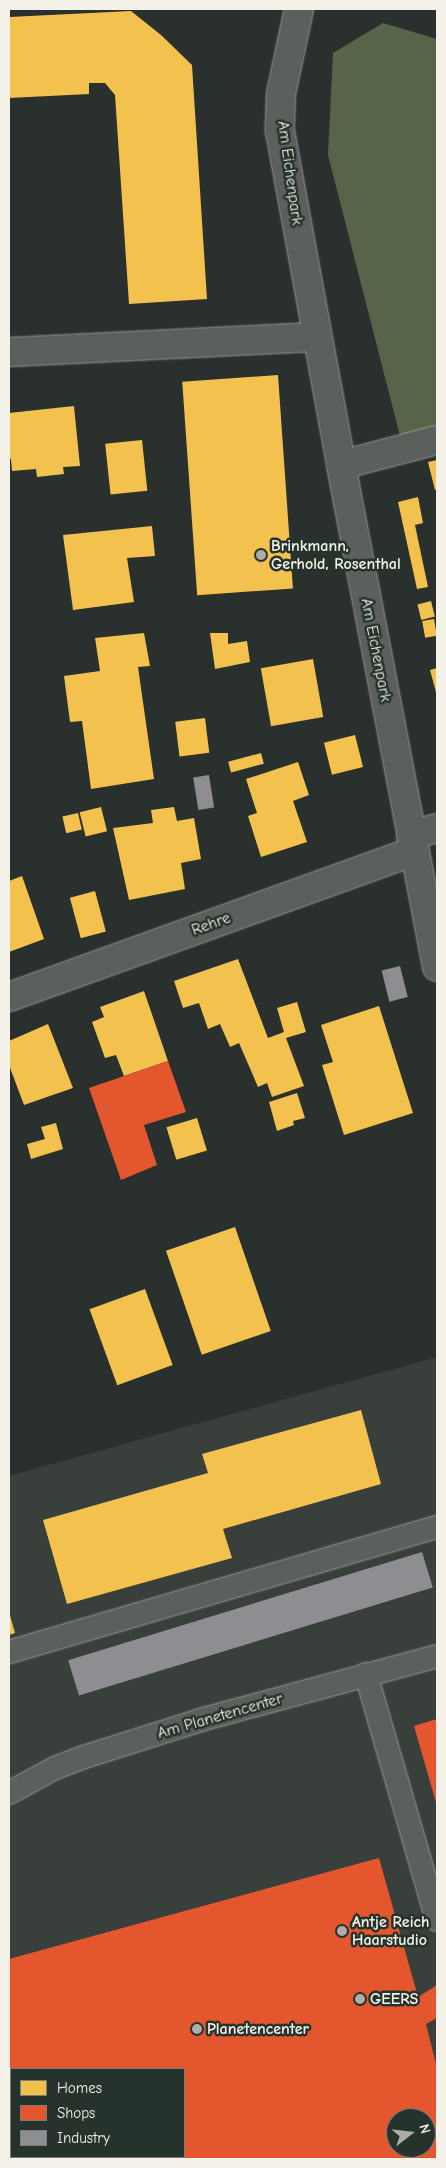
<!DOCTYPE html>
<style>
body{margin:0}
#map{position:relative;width:446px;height:2168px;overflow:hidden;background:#29302d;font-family:"Comic Neue",sans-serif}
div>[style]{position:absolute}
.built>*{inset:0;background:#393f3a}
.green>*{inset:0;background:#586449}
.homes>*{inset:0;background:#f2c14e;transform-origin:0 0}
.shops>*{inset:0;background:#e4572e}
.industry>*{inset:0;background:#8d8d92;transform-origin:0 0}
.roads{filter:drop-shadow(0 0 1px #969996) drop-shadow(0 0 1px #969996)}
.service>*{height:22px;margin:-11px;padding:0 11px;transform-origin:11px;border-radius:11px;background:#5c605c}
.minor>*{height:28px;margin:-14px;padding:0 14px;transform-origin:14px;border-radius:14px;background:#5c605c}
.dots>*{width:14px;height:14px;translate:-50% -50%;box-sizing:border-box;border:2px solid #26332d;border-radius:50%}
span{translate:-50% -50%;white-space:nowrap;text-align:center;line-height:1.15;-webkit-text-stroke:5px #26332d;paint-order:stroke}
.street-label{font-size:16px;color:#f4f1e8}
.poi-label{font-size:16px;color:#f4f1e8;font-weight:700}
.left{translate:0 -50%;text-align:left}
.frame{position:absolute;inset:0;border:10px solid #f4f1e8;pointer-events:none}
.legend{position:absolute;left:10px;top:2068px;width:175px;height:90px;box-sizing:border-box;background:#26332d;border:1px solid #787f78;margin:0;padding:6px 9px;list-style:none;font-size:15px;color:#f4f1e8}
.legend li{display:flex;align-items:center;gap:10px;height:25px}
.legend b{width:25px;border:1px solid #787f78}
.north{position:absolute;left:386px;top:2108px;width:50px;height:50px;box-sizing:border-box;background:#26332d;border:1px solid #787f78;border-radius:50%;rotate:74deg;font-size:14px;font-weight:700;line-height:20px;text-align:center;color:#f4f1e8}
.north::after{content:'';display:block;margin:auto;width:18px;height:22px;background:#adada7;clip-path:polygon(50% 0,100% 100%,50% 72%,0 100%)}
</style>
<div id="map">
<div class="built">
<div style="clip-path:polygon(evenodd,437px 1357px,437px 2159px,9px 2159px,9px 1476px,437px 1357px,11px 2069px,184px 2069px,184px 2157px,11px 2157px,11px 2069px,437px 1357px,396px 2118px,426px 2118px,426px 2148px,396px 2148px,396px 2118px)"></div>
</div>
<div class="green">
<div style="clip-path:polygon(383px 23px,437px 39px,437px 427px,400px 436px,328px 155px,333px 53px)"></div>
</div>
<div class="homes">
<div style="clip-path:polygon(131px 11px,161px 35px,192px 65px,207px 299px,129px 304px,115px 95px,105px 83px,89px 83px,89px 94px,9px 98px,9px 17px)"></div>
<div style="left:278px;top:375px;width:214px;height:96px;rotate:86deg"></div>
<div style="clip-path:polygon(74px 406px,80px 466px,63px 467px,64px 474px,37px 477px,36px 469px,12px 471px,11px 459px,9px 459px,9px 413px)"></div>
<div style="left:142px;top:440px;width:51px;height:37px;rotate:84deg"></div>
<div style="clip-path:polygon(437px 460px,437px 489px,435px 490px,428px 462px)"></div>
<div style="clip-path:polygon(418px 497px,423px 523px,415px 525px,428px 587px,417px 589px,398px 502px)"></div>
<div style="clip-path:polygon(152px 526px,155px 556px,127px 558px,134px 602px,73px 610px,63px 535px)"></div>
<div style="left:431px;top:601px;width:16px;height:14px;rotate:76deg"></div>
<div style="left:434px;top:619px;width:17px;height:12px;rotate:80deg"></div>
<div style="clip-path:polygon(144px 633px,150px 666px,138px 667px,154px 779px,91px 789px,82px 721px,70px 722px,64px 676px,100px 671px,95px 638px)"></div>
<div style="clip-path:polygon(210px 633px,228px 633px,228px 644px,247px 641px,250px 662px,215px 669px)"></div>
<div style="left:313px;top:659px;width:59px;height:53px;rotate:80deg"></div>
<div style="clip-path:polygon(437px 668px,437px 696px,430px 670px)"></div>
<div style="left:205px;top:718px;width:35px;height:30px;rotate:83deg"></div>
<div style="left:355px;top:735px;width:33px;height:32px;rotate:76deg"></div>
<div style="left:261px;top:753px;width:11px;height:34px;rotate:75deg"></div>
<div style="clip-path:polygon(298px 762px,309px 795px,293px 801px,307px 842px,261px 857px,248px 816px,257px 813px,246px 779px)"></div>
<div style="left:101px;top:807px;width:25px;height:22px;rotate:76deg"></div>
<div style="clip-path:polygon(174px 807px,177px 821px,194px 818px,201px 859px,181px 863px,185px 889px,129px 900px,113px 828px,153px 823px,151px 810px)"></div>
<div style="left:78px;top:813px;width:17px;height:16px;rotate:77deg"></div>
<div style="clip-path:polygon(22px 876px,44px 939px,9px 952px,9px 881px)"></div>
<div style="left:95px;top:891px;width:42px;height:26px;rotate:75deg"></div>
<div style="clip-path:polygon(238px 959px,268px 1038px,284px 1032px,277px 1008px,297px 1002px,306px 1032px,286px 1038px,304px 1086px,272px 1097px,267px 1083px,258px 1087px,239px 1043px,230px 1047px,220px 1024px,208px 1029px,199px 1003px,183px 1008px,174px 981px)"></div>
<div style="clip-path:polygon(144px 991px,168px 1061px,124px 1076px,116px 1055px,105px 1058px,92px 1022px,104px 1017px,100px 1007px)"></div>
<div style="clip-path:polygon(379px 1006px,413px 1113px,344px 1135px,322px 1065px,333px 1062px,321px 1025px)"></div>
<div style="clip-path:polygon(48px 1024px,73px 1088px,24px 1105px,9px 1065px,9px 1041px)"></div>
<div style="clip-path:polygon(297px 1093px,305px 1118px,293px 1121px,294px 1125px,277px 1131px,269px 1102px)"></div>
<div style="left:197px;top:1118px;width:34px;height:32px;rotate:73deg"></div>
<div style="clip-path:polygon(56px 1123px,63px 1149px,31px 1159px,27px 1144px,45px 1139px,41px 1127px)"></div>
<div style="left:235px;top:1227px;width:110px;height:73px;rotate:71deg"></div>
<div style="left:145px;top:1289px;width:81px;height:59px;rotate:70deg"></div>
<div style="clip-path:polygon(361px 1410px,381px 1484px,223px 1529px,232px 1558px,67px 1604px,43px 1520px,208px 1473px,202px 1454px)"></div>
<div style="clip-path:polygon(9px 1612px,15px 1633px,9px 1635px)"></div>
</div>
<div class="shops">
<div style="clip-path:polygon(168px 1061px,186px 1112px,144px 1125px,157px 1165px,121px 1180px,89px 1088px)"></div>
<div style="clip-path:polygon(437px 1719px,437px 1806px,414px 1726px)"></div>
<div style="clip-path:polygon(evenodd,379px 1858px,418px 1997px,437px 1985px,437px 2018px,426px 2024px,437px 2068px,437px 2159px,9px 2159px,9px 1959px,379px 1858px,11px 2069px,184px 2069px,184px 2157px,11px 2157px,11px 2069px,379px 1858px,396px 2118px,426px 2118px,426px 2148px,396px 2148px,396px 2118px)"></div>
</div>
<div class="industry">
<div style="left:209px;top:775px;width:33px;height:16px;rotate:81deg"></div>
<div style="left:400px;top:966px;width:32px;height:19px;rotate:76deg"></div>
<div style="left:422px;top:1552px;width:37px;height:370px;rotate:73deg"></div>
</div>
<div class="roads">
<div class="service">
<div style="left:9px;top:1652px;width:446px;rotate:-16.3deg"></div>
<div style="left:366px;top:1674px;width:256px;rotate:73.9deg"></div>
<div style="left:9px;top:1793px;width:52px;rotate:-28.5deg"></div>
<div style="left:55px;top:1768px;width:31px;rotate:-21deg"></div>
<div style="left:84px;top:1757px;width:126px;rotate:-17.6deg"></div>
<div style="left:204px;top:1719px;width:241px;rotate:-15.1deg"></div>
</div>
<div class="minor">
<div style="left:299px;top:9px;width:87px;rotate:102deg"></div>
<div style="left:281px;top:94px;width:37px;rotate:92deg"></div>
<div style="left:280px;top:131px;width:340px;rotate:79.6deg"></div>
<div style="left:341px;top:465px;width:511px;rotate:79.17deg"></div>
<div style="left:9px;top:352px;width:308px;rotate:-2.8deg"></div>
<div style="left:341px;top:465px;width:99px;rotate:-14.6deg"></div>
<div style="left:411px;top:835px;width:27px;rotate:-15deg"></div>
<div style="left:9px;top:997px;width:431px;rotate:-19.8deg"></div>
</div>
</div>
<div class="dots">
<div style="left:261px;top:555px;background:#adada7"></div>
<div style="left:342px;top:1931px;background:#adada7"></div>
<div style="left:360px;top:1999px;background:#adada7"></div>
<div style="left:197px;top:2029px;background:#adada7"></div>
</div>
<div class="street-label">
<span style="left:290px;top:173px;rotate:82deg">Am Eichenpark</span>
<span style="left:376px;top:650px;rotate:79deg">Am Eichenpark</span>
<span style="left:211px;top:924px;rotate:-20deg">Rehre</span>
<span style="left:220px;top:1716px;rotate:-16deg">Am Planetencenter</span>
</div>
<div class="poi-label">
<span class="left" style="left:271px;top:555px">Brinkmann,<br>Gerhold, Rosenthal</span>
<span class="left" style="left:352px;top:1931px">Antje Reich<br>Haarstudio</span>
<span class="left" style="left:370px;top:1999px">GEERS</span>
<span class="left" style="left:207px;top:2029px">Planetencenter</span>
</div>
<div class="frame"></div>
<ul class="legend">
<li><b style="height:14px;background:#f2c14e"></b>Homes</li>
<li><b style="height:14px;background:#e4572e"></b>Shops</li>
<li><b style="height:14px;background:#8d8d92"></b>Industry</li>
</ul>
<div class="north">N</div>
</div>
